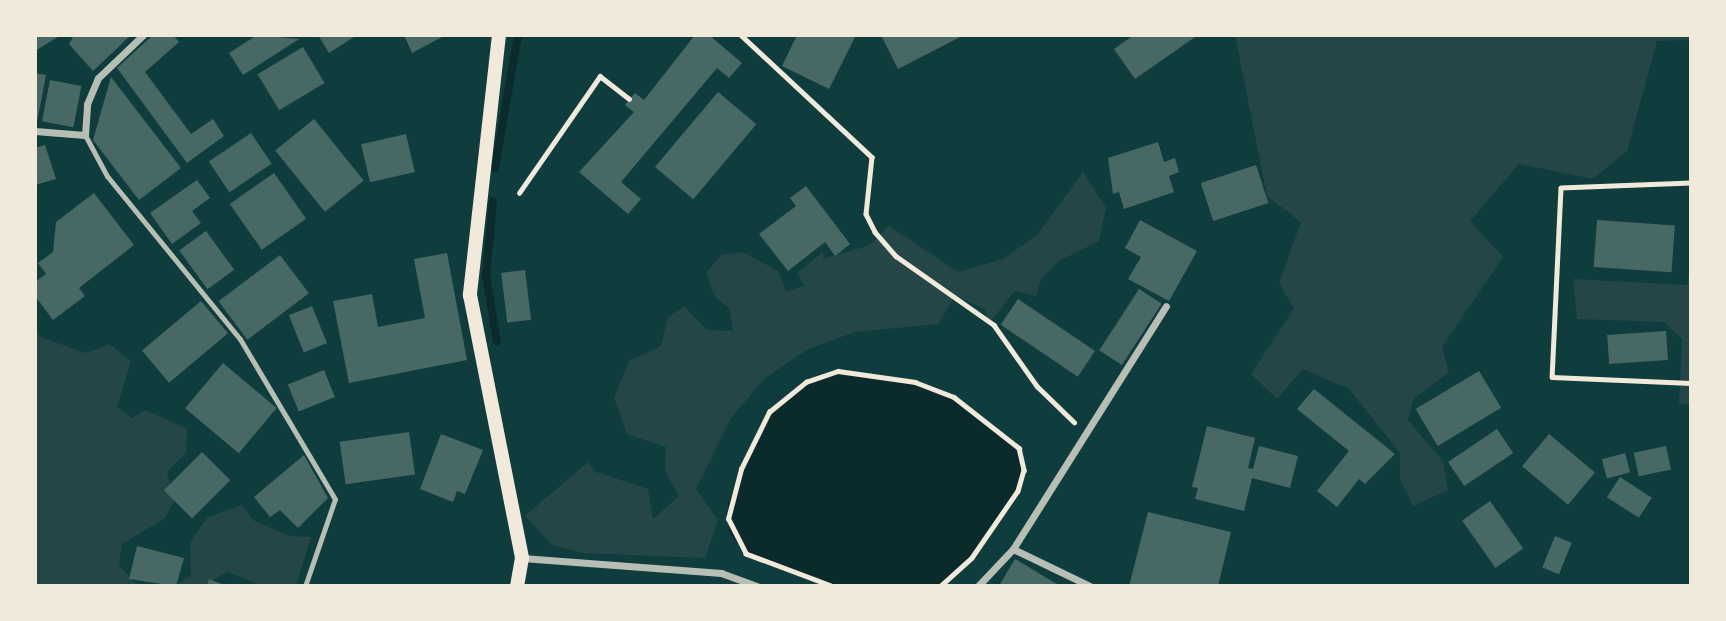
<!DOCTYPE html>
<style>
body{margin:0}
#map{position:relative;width:1726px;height:621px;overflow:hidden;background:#0f3d3e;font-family:"Nunito Sans",sans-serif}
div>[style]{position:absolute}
.green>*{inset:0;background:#244646}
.water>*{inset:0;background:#0a2a2b}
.stream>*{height:8px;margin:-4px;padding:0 4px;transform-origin:4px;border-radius:4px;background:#0a2a2b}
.building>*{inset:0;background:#486865;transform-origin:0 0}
.path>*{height:4.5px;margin:-2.25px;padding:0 2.25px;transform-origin:2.25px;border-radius:2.25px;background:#f1e9da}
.service>*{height:5px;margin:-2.5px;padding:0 2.5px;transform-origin:2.5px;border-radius:2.5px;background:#b8beb3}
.minor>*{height:7px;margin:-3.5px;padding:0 3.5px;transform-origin:3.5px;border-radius:3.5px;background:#b8beb3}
.secondary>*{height:14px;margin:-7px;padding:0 7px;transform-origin:7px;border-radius:7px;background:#f1e9da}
span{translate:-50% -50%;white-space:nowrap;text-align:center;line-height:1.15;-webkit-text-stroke:5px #f1e9da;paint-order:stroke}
.frame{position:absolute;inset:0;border:37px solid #f1e9da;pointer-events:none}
</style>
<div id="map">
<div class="green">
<div style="clip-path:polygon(1235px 35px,1691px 35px,1691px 40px,1657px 41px,1627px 151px,1593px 179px,1519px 164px,1470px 221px,1503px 257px,1442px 347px,1449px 373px,1414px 398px,1408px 420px,1443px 461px,1448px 490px,1413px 506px,1400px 479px,1400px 453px,1349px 389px,1303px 369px,1277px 399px,1251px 374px,1294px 309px,1279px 283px,1301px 222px,1267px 196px)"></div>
<div style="clip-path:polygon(1083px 172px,1106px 208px,1099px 241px,1059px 261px,1041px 279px,1036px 296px,1014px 291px,989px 324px,985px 309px,955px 296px,938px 324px,855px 332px,808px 349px,765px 378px,731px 418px,696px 489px,718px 520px,705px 558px,583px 553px,552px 545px,525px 516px,588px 462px,596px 472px,648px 489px,653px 519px,679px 496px,665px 471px,666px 447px,627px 434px,614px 398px,629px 361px,661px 346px,668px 317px,684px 306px,707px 330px,733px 331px,730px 310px,714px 295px,706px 273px,721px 255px,743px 252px,778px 271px,786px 291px,805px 286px,797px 273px,823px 252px,824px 259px,870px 245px,889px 226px,958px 272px,1003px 259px,1037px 235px)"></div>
<div style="clip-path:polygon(1691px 261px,1691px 405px,1679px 404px,1682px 339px,1664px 322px,1577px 319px,1573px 279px,1687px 285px)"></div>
<div style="clip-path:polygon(35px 329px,40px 337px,86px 353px,109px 344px,131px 361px,117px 407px,132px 418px,146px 410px,187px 429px,186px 452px,167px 472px,174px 502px,164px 519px,122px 544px,119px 565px,138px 586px,35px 586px)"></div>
<div style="clip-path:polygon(242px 505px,253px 520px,289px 536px,311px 537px,296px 586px,264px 586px,227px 572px,203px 586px,175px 586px,191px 575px,190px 542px,208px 517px)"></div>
</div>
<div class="water">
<div style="clip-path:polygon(838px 371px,915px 382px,954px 397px,1019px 448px,1024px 470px,1018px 491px,972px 558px,941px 586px,831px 586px,746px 554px,730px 534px,728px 503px,769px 412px,806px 382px)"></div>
</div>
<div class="stream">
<div style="left:495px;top:168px;width:135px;rotate:-80.2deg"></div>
<div style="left:493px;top:201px;width:75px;rotate:95.3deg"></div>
<div style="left:486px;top:276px;width:66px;rotate:80.4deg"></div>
</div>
<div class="building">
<div style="clip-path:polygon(35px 35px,61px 35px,35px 51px)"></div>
<div style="clip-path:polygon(74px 35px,131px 35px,93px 71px,69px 44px)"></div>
<div style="clip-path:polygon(153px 35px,173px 35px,179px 42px,145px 72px,191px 134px,213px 119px,224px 136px,187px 163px,117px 68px)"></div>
<div style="clip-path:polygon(257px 35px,299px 39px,243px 75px,229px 53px)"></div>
<div style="clip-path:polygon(318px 35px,357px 35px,329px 53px)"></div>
<div style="clip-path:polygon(404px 35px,446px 35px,412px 53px)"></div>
<div style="clip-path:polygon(695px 35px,709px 35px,742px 63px,729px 78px,717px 68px,621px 182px,641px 199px,628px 214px,579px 172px,634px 112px,625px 105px,635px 93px,644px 100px)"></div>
<div style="clip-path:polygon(797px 35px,856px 35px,829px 89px,782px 66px)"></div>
<div style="clip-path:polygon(881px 35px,964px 35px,898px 69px)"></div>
<div style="clip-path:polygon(1134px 35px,1198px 35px,1135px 79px,1114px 49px)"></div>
<div style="left:303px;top:47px;width:42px;height:53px;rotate:59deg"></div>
<div style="clip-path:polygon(35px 73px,46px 75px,37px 122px,35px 121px)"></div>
<div style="clip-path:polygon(111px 77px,181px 168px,139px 200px,93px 140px)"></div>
<div style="left:50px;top:80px;width:32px;height:42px;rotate:11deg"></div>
<div style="left:718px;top:92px;width:50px;height:98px;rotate:40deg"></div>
<div style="left:314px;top:119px;width:79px;height:50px;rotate:51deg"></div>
<div style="left:251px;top:133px;width:37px;height:51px;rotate:56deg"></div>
<div style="left:406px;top:134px;width:39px;height:46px;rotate:77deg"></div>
<div style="clip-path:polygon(1158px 142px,1164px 162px,1175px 158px,1179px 172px,1169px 176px,1174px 192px,1124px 209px,1119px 192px,1113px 194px,1108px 158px)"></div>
<div style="clip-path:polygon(45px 145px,56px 179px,35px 185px,35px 148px)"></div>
<div style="left:1256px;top:165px;width:40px;height:58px;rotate:72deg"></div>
<div style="left:274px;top:173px;width:56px;height:54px;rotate:55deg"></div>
<div style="clip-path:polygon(197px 180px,210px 198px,192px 211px,201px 223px,172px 244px,150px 213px)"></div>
<div style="clip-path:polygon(806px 186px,850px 244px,835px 256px,825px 242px,788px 271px,759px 234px,796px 206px,790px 198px)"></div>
<div style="clip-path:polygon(94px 193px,134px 245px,79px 288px,85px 296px,53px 320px,35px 296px,35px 282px,46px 274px,38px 263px,53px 252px,56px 222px)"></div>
<div style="clip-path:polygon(1140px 220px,1197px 251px,1169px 301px,1128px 279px,1141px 257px,1125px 248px)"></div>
<div style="left:1597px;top:220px;width:78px;height:47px;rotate:4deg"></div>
<div style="left:206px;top:231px;width:48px;height:33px;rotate:54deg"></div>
<div style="clip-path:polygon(447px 253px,467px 360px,349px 383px,333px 301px,372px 294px,378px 327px,425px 318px,414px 259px)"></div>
<div style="left:280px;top:255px;width:48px;height:77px;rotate:53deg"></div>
<div style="left:525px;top:270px;width:50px;height:24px;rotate:83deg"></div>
<div style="left:1139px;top:289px;width:27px;height:73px;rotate:33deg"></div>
<div style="left:1018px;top:299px;width:93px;height:31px;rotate:34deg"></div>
<div style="left:201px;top:301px;width:42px;height:77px;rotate:50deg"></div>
<div style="left:312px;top:306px;width:40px;height:25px;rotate:68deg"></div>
<div style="left:1666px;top:331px;width:29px;height:59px;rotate:86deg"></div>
<div style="left:223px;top:363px;width:70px;height:59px;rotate:40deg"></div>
<div style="left:324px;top:370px;width:29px;height:39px;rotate:68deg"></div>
<div style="left:1479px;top:371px;width:43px;height:74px;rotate:59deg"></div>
<div style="clip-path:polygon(1314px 389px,1395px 454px,1365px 484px,1359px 479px,1337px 507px,1317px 491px,1349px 451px,1297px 409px)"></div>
<div style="clip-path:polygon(1207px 426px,1255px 438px,1248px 468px,1253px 469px,1259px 446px,1298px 456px,1290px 488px,1252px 478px,1244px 511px,1195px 499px,1198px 488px,1192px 487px)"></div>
<div style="left:1497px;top:429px;width:29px;height:59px;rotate:56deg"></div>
<div style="left:409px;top:432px;width:43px;height:70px;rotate:82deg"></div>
<div style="clip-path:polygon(441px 434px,483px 450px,465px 494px,457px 491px,453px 502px,420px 489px)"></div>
<div style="left:1549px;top:434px;width:60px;height:42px;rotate:40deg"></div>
<div style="left:1666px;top:446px;width:24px;height:33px;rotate:78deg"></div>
<div style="left:202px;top:452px;width:40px;height:54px;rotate:45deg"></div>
<div style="left:1625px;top:453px;width:20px;height:24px;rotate:75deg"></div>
<div style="clip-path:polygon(304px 455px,328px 498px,298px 528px,280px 510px,270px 517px,254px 497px)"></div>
<div style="left:1620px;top:477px;width:38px;height:24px;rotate:33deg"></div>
<div style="left:1490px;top:501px;width:58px;height:34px;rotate:55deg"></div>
<div style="clip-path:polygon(1148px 512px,1231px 532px,1218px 586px,1129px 586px)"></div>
<div style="left:1555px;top:536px;width:18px;height:34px;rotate:22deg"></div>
<div style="clip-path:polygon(137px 546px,184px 558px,176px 586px,129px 579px)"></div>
<div style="clip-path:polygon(1015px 559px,1060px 586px,999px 586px)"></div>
<div style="clip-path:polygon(209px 579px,227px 586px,207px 586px)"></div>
</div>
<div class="path">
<div style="left:741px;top:35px;width:179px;rotate:43deg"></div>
<div style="left:872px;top:157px;width:57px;rotate:96deg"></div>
<div style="left:866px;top:214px;width:20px;rotate:63deg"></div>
<div style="left:875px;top:232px;width:32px;rotate:49deg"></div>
<div style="left:896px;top:256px;width:120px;rotate:35.1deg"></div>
<div style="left:994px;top:325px;width:75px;rotate:54.8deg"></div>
<div style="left:1037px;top:386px;width:52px;rotate:44.2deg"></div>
<div style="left:1691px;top:183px;width:130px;rotate:177.8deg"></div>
<div style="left:1561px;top:188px;width:189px;rotate:92.7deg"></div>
<div style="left:1552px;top:377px;width:139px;rotate:2.5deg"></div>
<div style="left:519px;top:193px;width:142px;rotate:-55.3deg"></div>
<div style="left:600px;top:76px;width:37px;rotate:38deg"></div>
<div style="left:831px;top:586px;width:91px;rotate:-159.4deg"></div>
<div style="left:746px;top:554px;width:39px;rotate:-117deg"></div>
<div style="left:728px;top:519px;width:52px;rotate:-75.4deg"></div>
<div style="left:741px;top:469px;width:64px;rotate:-63.8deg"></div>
<div style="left:769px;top:412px;width:48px;rotate:-39deg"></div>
<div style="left:806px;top:382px;width:34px;rotate:-19deg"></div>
<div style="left:838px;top:371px;width:78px;rotate:8.1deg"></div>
<div style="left:915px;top:382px;width:42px;rotate:21deg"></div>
<div style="left:954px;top:397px;width:83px;rotate:38.1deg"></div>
<div style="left:1019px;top:448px;width:23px;rotate:77deg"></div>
<div style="left:1024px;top:470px;width:22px;rotate:106deg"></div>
<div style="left:1018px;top:491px;width:81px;rotate:124.5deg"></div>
<div style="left:972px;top:558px;width:42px;rotate:137.9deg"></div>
</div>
<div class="service">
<div style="left:85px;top:135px;width:47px;rotate:61.8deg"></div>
<div style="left:107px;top:176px;width:210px;rotate:50.8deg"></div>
<div style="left:240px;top:339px;width:186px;rotate:59.3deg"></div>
<div style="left:335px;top:499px;width:92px;rotate:109deg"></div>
</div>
<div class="minor">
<div style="left:35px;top:131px;width:50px;rotate:4.6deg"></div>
<div style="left:85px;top:135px;width:31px;rotate:-86deg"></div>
<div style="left:87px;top:104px;width:28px;rotate:-67deg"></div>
<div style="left:98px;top:78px;width:62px;rotate:-43.7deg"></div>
<div style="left:1013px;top:549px;width:287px;rotate:-57.8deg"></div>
<div style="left:522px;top:558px;width:200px;rotate:4.3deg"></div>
<div style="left:721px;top:573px;width:38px;rotate:20deg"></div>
<div style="left:978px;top:586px;width:51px;rotate:-46.6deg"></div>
<div style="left:1013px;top:549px;width:85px;rotate:25.7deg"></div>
</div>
<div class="secondary">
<div style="left:499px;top:35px;width:262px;rotate:96.4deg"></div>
<div style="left:470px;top:295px;width:268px;rotate:78.8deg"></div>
<div style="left:522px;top:558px;width:28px;rotate:100deg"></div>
</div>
<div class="frame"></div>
</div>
